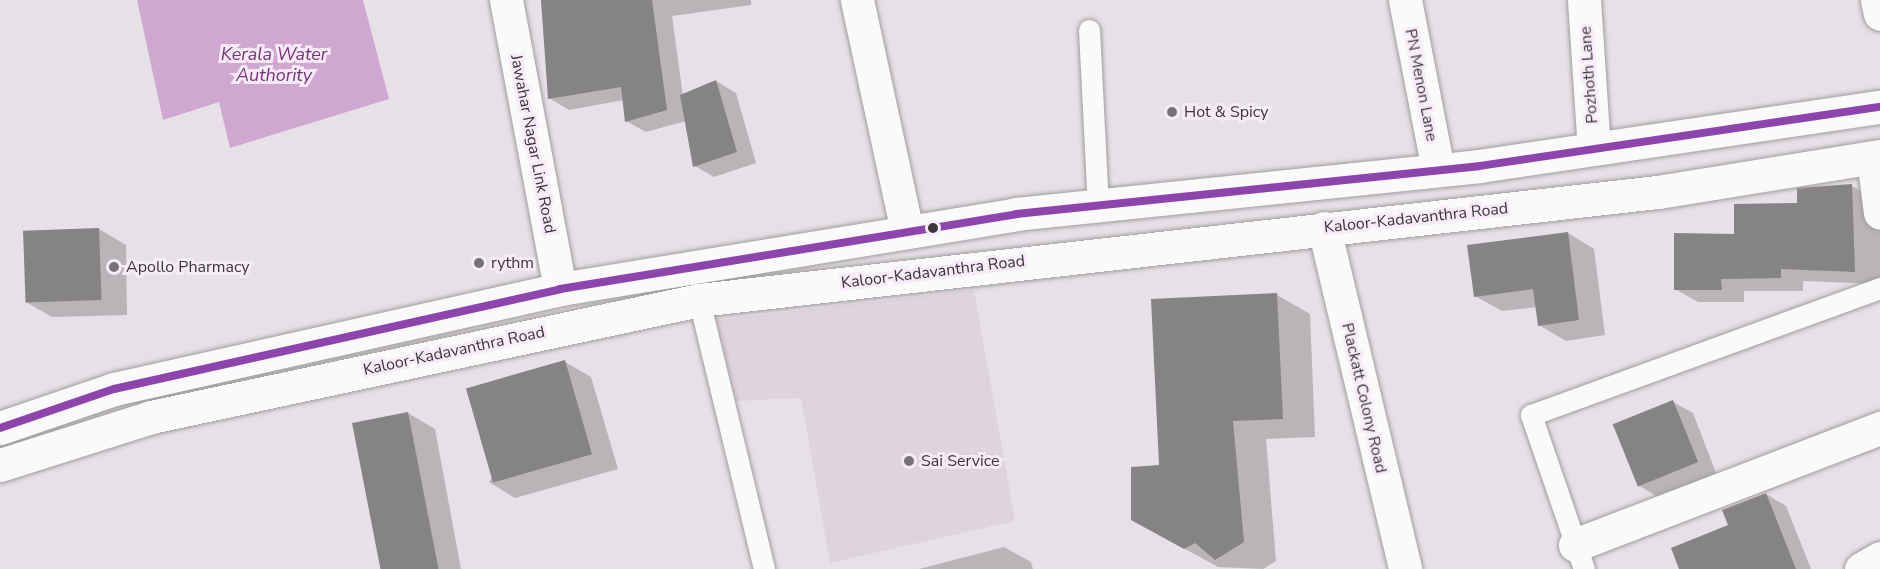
<!DOCTYPE html>
<style>
body{margin:0}
#map{position:relative;width:1880px;height:569px;overflow:hidden;background:#e6e1e6;font-family:"Nunito Sans",sans-serif}
div>[style]{position:absolute}
.built>*{inset:0;background:#dfd3de}
.water>*{inset:0;background:#d0a7d0}
.shadow>*{inset:0;background:#0003}
.building>*{inset:0;background:#868386;transform-origin:0 0}
.roads{filter:drop-shadow(0 0 2px #a19ca0) drop-shadow(0 0 2px #a19ca0)}
.service>*{height:21px;margin:-10.5px;padding:0 10.5px;transform-origin:10.5px;border-radius:10.5px;background:#fbfafb}
.minor>*{height:33px;margin:-16.5px;padding:0 16.5px;transform-origin:16.5px;border-radius:16.5px;background:#fbfafb}
.secondary>*{height:33px;margin:-16.5px;padding:0 16.5px;transform-origin:16.5px;border-radius:16.5px;background:#fbfafb}
.bus-1>*{height:8px;margin:-4px;padding:0 4px;transform-origin:4px;border-radius:4px;background:#8e44ad}
.dots>*{width:16px;height:16px;translate:-50% -50%;box-sizing:border-box;border:3px solid #f6ebf6;border-radius:50%}
span{translate:-50% -50%;white-space:nowrap;text-align:center;line-height:1.15;-webkit-text-stroke:6px #f6ebf6;paint-order:stroke}
.street-label{font-size:16px;color:#3c373b}
.poi-label{font-size:16px;color:#3c373b}
.left{translate:0 -50%;text-align:left}
.water-label{font-size:18px;color:#773379;font-style:italic}
</style>
<div id="map">
<div class="built">
<div style="clip-path:polygon(974px 290px,1015px 521px,830px 563px,801px 398px,737px 401px,716px 320px)"></div>
</div>
<div class="water">
<div style="clip-path:polygon(137px 0,363px 0,389px 99px,230px 148px,219px 102px,163px 120px)"></div>
</div>
<div class="shadow">
<div style="clip-path:polygon(541px 0,751px 0,751px 5px,672px 16px,683px 96px,716px 81px,736px 93px,756px 163px,714px 177px,695px 166px,686px 121px,646px 132px,626px 121px,624px 100px,569px 110px,549px 98px)"></div>
<div style="clip-path:polygon(1852px 186px,1875px 199px,1880px 216px,1880px 284px,1803px 281px,1803px 291px,1744px 291px,1744px 302px,1698px 302px,1675px 289px,1736px 235px)"></div>
<div style="clip-path:polygon(99px 229px,126px 245px,127px 315px,52px 317px,26px 302px)"></div>
<div style="clip-path:polygon(1568px 233px,1594px 249px,1605px 335px,1566px 341px,1539px 325px,1537px 307px,1502px 311px,1475px 296px)"></div>
<div style="clip-path:polygon(1277px 295px,1310px 314px,1315px 437px,1266px 439px,1276px 561px,1263px 569px,1218px 567px,1165px 538px,1161px 466px)"></div>
<div style="clip-path:polygon(565px 362px,591px 377px,618px 469px,515px 498px,489px 482px)"></div>
<div style="clip-path:polygon(1673px 402px,1693px 413px,1716px 473px,1658px 497px,1638px 485px)"></div>
<div style="clip-path:polygon(408px 413px,435px 429px,461px 569px,381px 569px)"></div>
<div style="clip-path:polygon(1766px 494px,1786px 506px,1811px 569px,1681px 569px)"></div>
<div style="clip-path:polygon(1004px 547px,1031px 562px,1033px 569px,919px 569px)"></div>
</div>
<div class="building">
<div style="clip-path:polygon(541px 0,652px 0,667px 110px,625px 122px,621px 87px,548px 99px)"></div>
<div style="clip-path:polygon(716px 80px,737px 152px,693px 167px,680px 95px)"></div>
<div style="clip-path:polygon(1852px 184px,1855px 272px,1781px 269px,1781px 278px,1721px 279px,1722px 290px,1674px 290px,1674px 233px,1734px 234px,1734px 204px,1797px 203px,1797px 188px)"></div>
<div style="left:99px;top:228px;width:72px;height:76px;rotate:88deg"></div>
<div style="clip-path:polygon(1568px 232px,1579px 320px,1538px 326px,1533px 289px,1474px 297px,1467px 245px)"></div>
<div style="clip-path:polygon(1277px 293px,1283px 419px,1233px 421px,1244px 542px,1215px 560px,1195px 543px,1184px 549px,1131px 520px,1131px 467px,1159px 465px,1151px 299px)"></div>
<div style="left:565px;top:360px;width:98px;height:103px;rotate:74deg"></div>
<div style="left:1673px;top:400px;width:67px;height:65px;rotate:68deg"></div>
<div style="left:408px;top:412px;width:160px;height:57px;rotate:79deg"></div>
<div style="clip-path:polygon(1766px 493px,1796px 569px,1679px 569px,1671px 548px,1728px 525px,1722px 510px)"></div>
</div>
<div class="roads">
<div class="service">
<div style="left:1089px;top:30px;width:175px;rotate:87.1deg"></div>
<div style="left:699px;top:300px;width:277px;rotate:76.4deg"></div>
<div style="left:1584px;top:569px;width:163px;rotate:-109deg"></div>
<div style="left:1531px;top:415px;width:371px;rotate:-20deg"></div>
</div>
<div class="minor">
<div style="left:506px;top:0;width:294px;rotate:79.4deg"></div>
<div style="left:857px;top:0;width:237px;rotate:77.8deg"></div>
<div style="left:1405px;top:0;width:173px;rotate:79deg"></div>
<div style="left:1584px;top:0;width:149px;rotate:86.2deg"></div>
<div style="left:1877px;top:0;width:14px;rotate:78deg"></div>
<div style="left:1873px;top:158px;width:55px;rotate:82.7deg"></div>
<div style="left:1324px;top:228px;width:350px;rotate:76.6deg"></div>
<div style="left:1575px;top:545px;width:327px;rotate:-21deg"></div>
<div style="left:1861px;top:569px;width:22px;rotate:-30deg"></div>
</div>
<div class="secondary">
<div style="left:0;top:428px;width:120px;rotate:-18.9deg"></div>
<div style="left:114px;top:389px;width:457px;rotate:-12.6deg"></div>
<div style="left:560px;top:289px;width:462px;rotate:-9.3deg"></div>
<div style="left:1016px;top:214px;width:465px;rotate:-5.9deg"></div>
<div style="left:1479px;top:166px;width:405px;rotate:-8.4deg"></div>
<div style="left:0;top:465px;width:158px;rotate:-17.6deg"></div>
<div style="left:151px;top:417px;width:560px;rotate:-12.05deg"></div>
<div style="left:699px;top:300px;width:965px;rotate:-6.43deg"></div>
<div style="left:1658px;top:192px;width:225px;rotate:-9.2deg"></div>
</div>
</div>
<div class="bus-1">
<div style="left:0;top:428px;width:120px;rotate:-18.9deg"></div>
<div style="left:114px;top:389px;width:457px;rotate:-12.6deg"></div>
<div style="left:560px;top:289px;width:462px;rotate:-9.3deg"></div>
<div style="left:1016px;top:214px;width:465px;rotate:-5.9deg"></div>
<div style="left:1479px;top:166px;width:405px;rotate:-8.4deg"></div>
</div>
<div class="dots">
<div style="left:1172px;top:112px;background:#787277"></div>
<div style="left:933px;top:228px;background:#3c373b"></div>
<div style="left:479px;top:263px;background:#787277"></div>
<div style="left:114px;top:267px;background:#787277"></div>
<div style="left:909px;top:461px;background:#787277"></div>
</div>
<div class="street-label">
<span style="left:1589px;top:75px;rotate:-94deg">Pozhoth Lane</span>
<span style="left:1421px;top:85px;rotate:79deg">PN Menon Lane</span>
<span style="left:533px;top:144px;rotate:79deg">Jawahar Nagar Link Road</span>
<span style="left:1416px;top:218px;rotate:-6deg">Kaloor-Kadavanthra Road</span>
<span style="left:933px;top:272px;rotate:-7deg">Kaloor-Kadavanthra Road</span>
<span style="left:454px;top:351px;rotate:-12deg">Kaloor-Kadavanthra Road</span>
<span style="left:1364px;top:398px;rotate:77deg">Plackatt Colony Road</span>
</div>
<div class="poi-label">
<span class="left" style="left:1184px;top:112px">Hot &amp; Spicy</span>
<span class="left" style="left:491px;top:263px">rythm</span>
<span class="left" style="left:126px;top:267px">Apollo Pharmacy</span>
<span class="left" style="left:921px;top:461px">Sai Service</span>
</div>
<div class="water-label">
<span style="left:274px;top:65px">Kerala Water<br>Authority</span>
</div>
</div>
